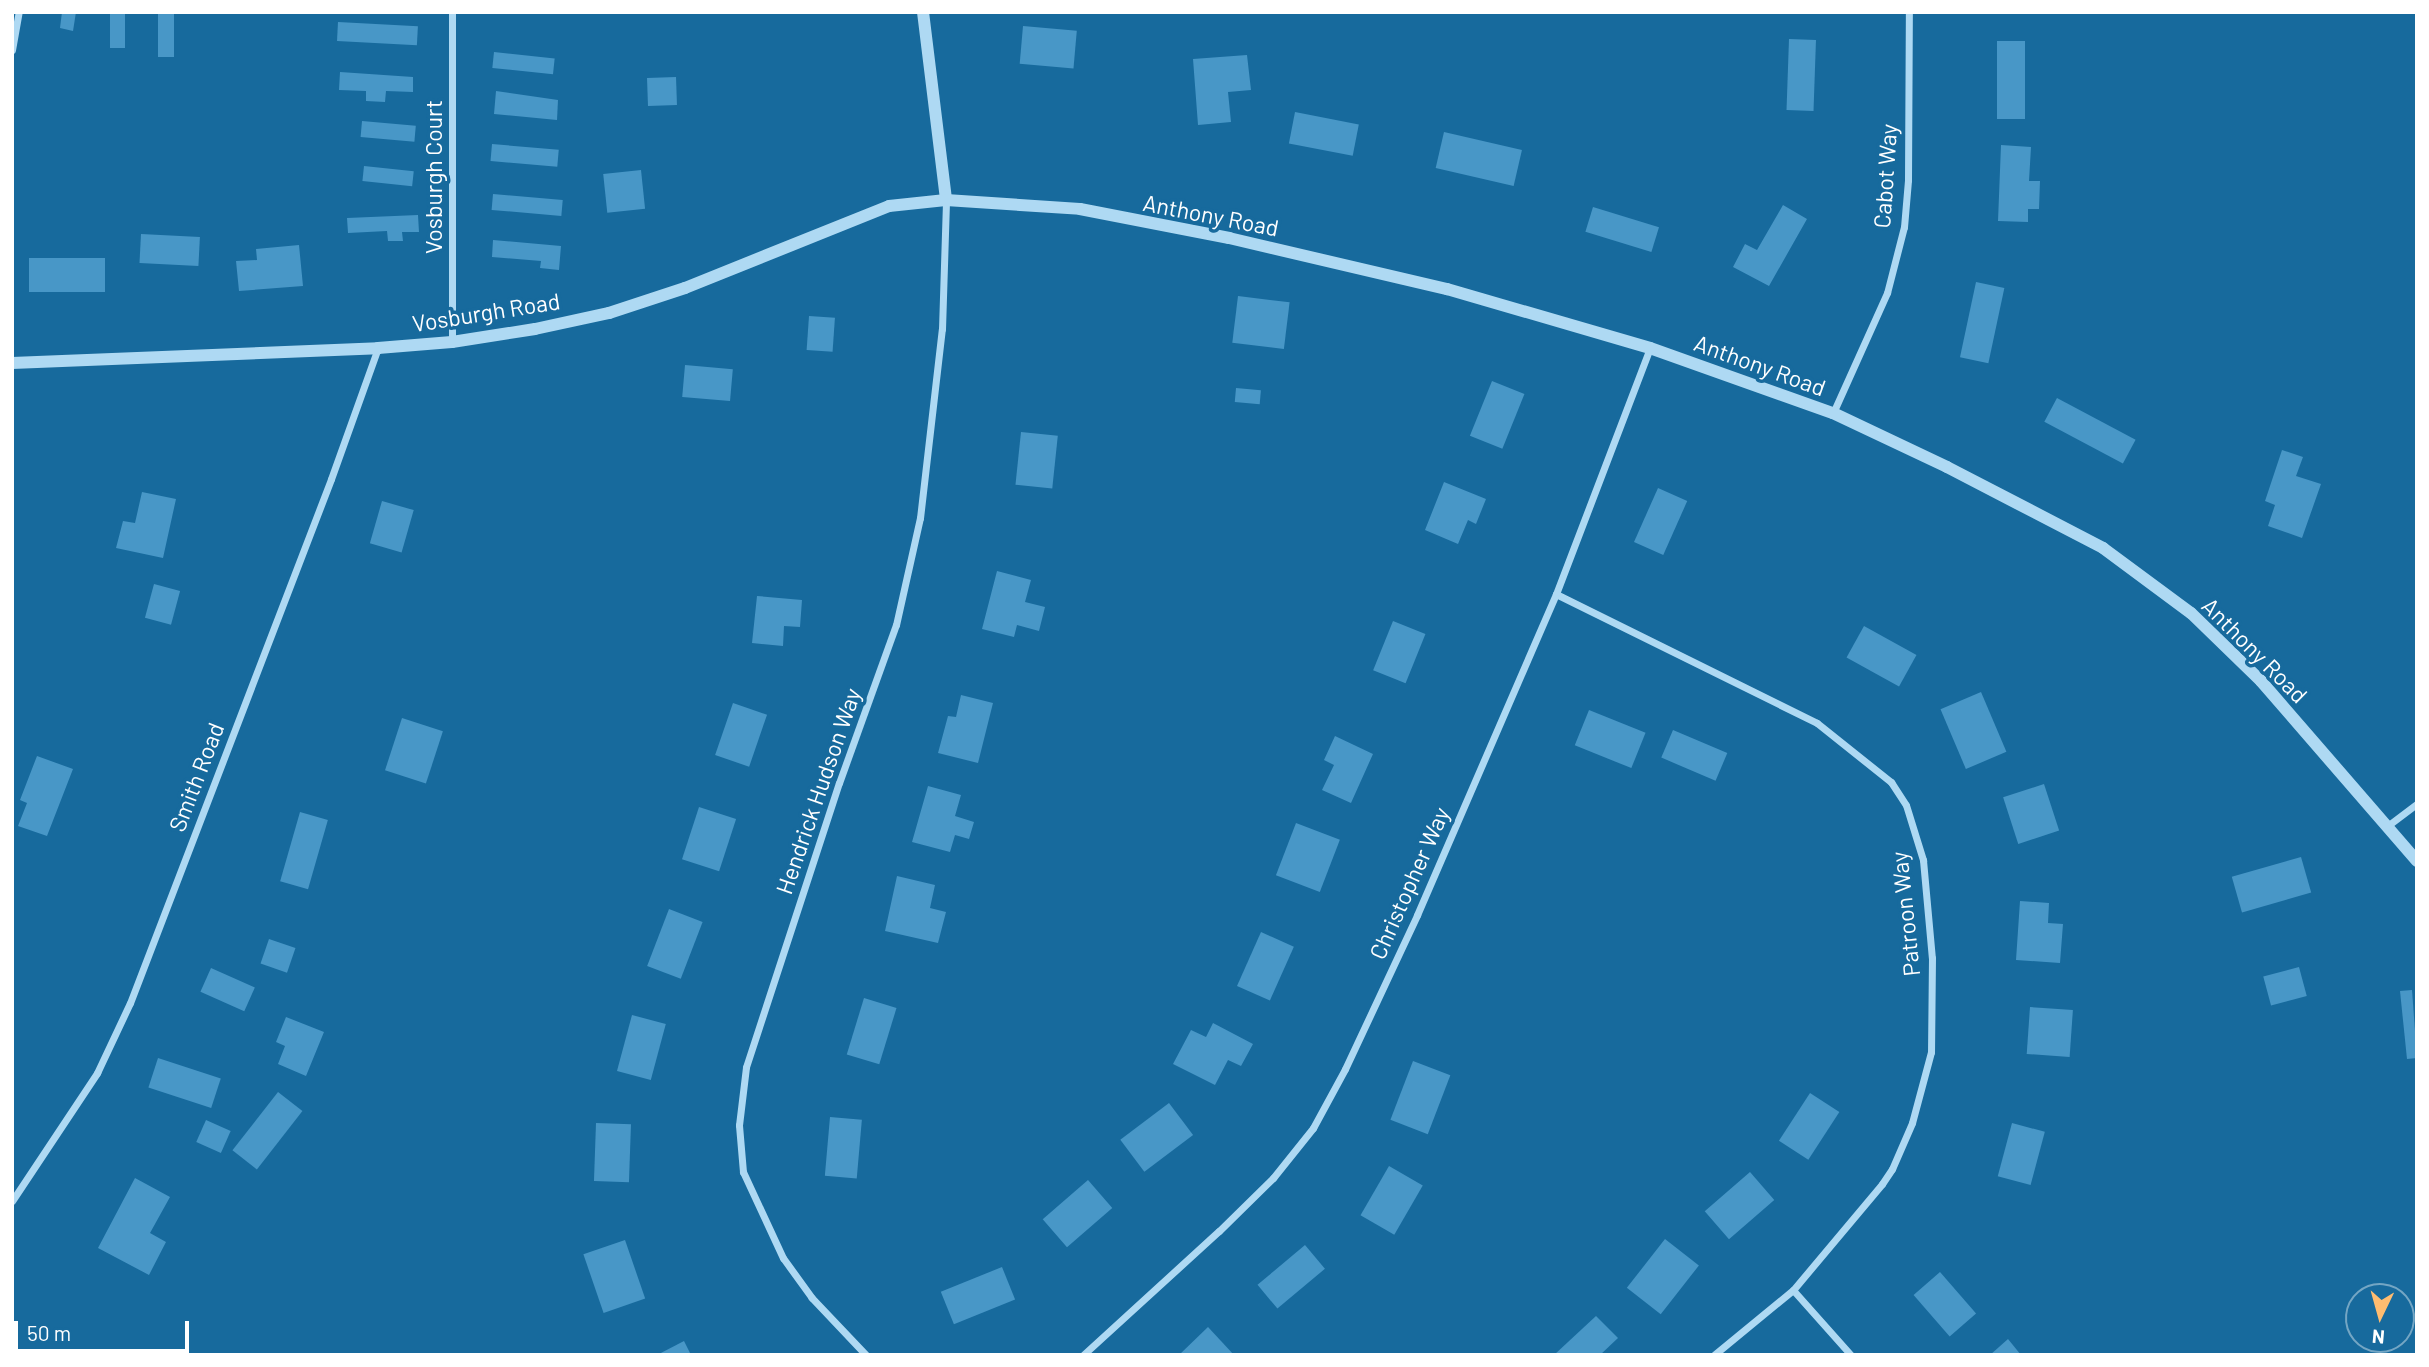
<!DOCTYPE html>
<style>
body{margin:0}
#map{position:relative;width:2429px;height:1367px;overflow:hidden;background:#176a9d;font-family:Barlow,sans-serif}
div>[style]{position:absolute}
.building>*{inset:0;background:#4897c7;transform-origin:0 0}
.minor>*{height:7px;margin:-3.5px;padding:0 3.5px;transform-origin:3.5px;border-radius:3.5px;background:#aed9f3}
.tertiary>*{height:12px;margin:-6px;padding:0 6px;transform-origin:6px;border-radius:6px;background:#aed9f3}
span{translate:-50% -50%;white-space:nowrap;text-align:center;line-height:1.15;-webkit-text-stroke:7px #176a9d;paint-order:stroke}
.street-label{font-size:23px;color:#fff}
.frame{position:absolute;inset:0;border:14px solid #fff;pointer-events:none}
.north{position:absolute;left:2345px;top:1283px;width:70px;height:70px;box-sizing:border-box;background:#176a9d;border:2px solid #74a6c4;border-radius:50%;rotate:185deg;font-size:19px;font-weight:700;line-height:28px;text-align:center;color:#fff}
.north::after{content:'';display:block;margin:auto;width:24px;height:32px;background:#ffbc70;clip-path:polygon(50% 0,100% 100%,50% 72%,0 100%)}
.scale{position:absolute;left:14px;top:1321px;width:175px;height:32px;box-sizing:border-box;border:4px solid #fff;border-top:0;padding-left:9px;font-size:21px;line-height:24px;white-space:nowrap;color:#fff;-webkit-text-stroke:5px #176a9d;paint-order:stroke}
</style>
<div id="map">
<div class="building">
<div style="clip-path:polygon(62px 12px,76px 12px,73px 31px,60px 28px)"></div>
<div style="left:110px;top:12px;width:15px;height:36px"></div>
<div style="left:158px;top:12px;width:16px;height:45px"></div>
<div style="left:338px;top:22px;width:80px;height:19px;rotate:3deg"></div>
<div style="left:1023px;top:26px;width:54px;height:38px;rotate:5deg"></div>
<div style="left:1789px;top:39px;width:27px;height:71px;rotate:2deg"></div>
<div style="left:1997px;top:41px;width:28px;height:78px"></div>
<div style="left:494px;top:52px;width:61px;height:16px;rotate:6deg"></div>
<div style="clip-path:polygon(1247px 55px,1251px 90px,1228px 92px,1231px 122px,1198px 125px,1193px 59px)"></div>
<div style="clip-path:polygon(340px 72px,413px 77px,413px 92px,386px 91px,385px 102px,366px 101px,366px 91px,339px 90px)"></div>
<div style="left:676px;top:77px;width:28px;height:29px;rotate:88deg"></div>
<div style="clip-path:polygon(496px 91px,558px 100px,557px 120px,494px 114px)"></div>
<div style="left:1295px;top:112px;width:65px;height:32px;rotate:11deg"></div>
<div style="left:362px;top:121px;width:54px;height:16px;rotate:5deg"></div>
<div style="left:1444px;top:132px;width:80px;height:37px;rotate:13deg"></div>
<div style="left:492px;top:144px;width:67px;height:17px;rotate:5deg"></div>
<div style="clip-path:polygon(2001px 145px,2031px 147px,2029px 181px,2040px 181px,2039px 209px,2028px 209px,2028px 222px,1998px 221px)"></div>
<div style="left:364px;top:166px;width:50px;height:15px;rotate:6deg"></div>
<div style="left:641px;top:170px;width:39px;height:38px;rotate:84deg"></div>
<div style="left:493px;top:194px;width:70px;height:16px;rotate:5deg"></div>
<div style="clip-path:polygon(1783px 205px,1807px 219px,1769px 286px,1733px 267px,1745px 244px,1757px 250px)"></div>
<div style="left:1593px;top:207px;width:69px;height:26px;rotate:17deg"></div>
<div style="clip-path:polygon(418px 215px,419px 232px,402px 232px,403px 241px,388px 241px,387px 231px,348px 233px,347px 218px)"></div>
<div style="left:141px;top:234px;width:59px;height:29px;rotate:3deg"></div>
<div style="clip-path:polygon(493px 240px,561px 246px,559px 270px,540px 268px,541px 261px,492px 257px)"></div>
<div style="clip-path:polygon(299px 245px,303px 286px,239px 291px,236px 261px,257px 260px,256px 249px)"></div>
<div style="left:29px;top:258px;width:76px;height:34px"></div>
<div style="left:1976px;top:282px;width:29px;height:77px;rotate:12deg"></div>
<div style="left:1238px;top:296px;width:52px;height:47px;rotate:7deg"></div>
<div style="left:809px;top:316px;width:26px;height:34px;rotate:4deg"></div>
<div style="left:685px;top:365px;width:48px;height:32px;rotate:5deg"></div>
<div style="left:1492px;top:381px;width:35px;height:59px;rotate:22deg"></div>
<div style="left:1236px;top:388px;width:25px;height:14px;rotate:5deg"></div>
<div style="left:2057px;top:398px;width:89px;height:27px;rotate:28deg"></div>
<div style="left:1021px;top:432px;width:37px;height:53px;rotate:6deg"></div>
<div style="clip-path:polygon(2282px 450px,2303px 457px,2296px 476px,2321px 484px,2302px 538px,2268px 526px,2275px 505px,2265px 501px)"></div>
<div style="clip-path:polygon(1444px 482px,1486px 499px,1476px 524px,1468px 520px,1458px 544px,1425px 530px)"></div>
<div style="left:1658px;top:488px;width:32px;height:59px;rotate:24deg"></div>
<div style="clip-path:polygon(142px 492px,176px 499px,163px 558px,116px 548px,123px 521px,135px 523px)"></div>
<div style="left:382px;top:501px;width:33px;height:44px;rotate:16deg"></div>
<div style="clip-path:polygon(997px 571px,1031px 580px,1025px 602px,1045px 607px,1039px 631px,1017px 625px,1014px 637px,982px 629px)"></div>
<div style="left:154px;top:584px;width:27px;height:35px;rotate:15deg"></div>
<div style="clip-path:polygon(757px 596px,802px 600px,800px 627px,784px 626px,783px 646px,752px 643px)"></div>
<div style="left:1393px;top:621px;width:35px;height:53px;rotate:22deg"></div>
<div style="left:1864px;top:626px;width:60px;height:36px;rotate:29deg"></div>
<div style="left:1981px;top:692px;width:65px;height:44px;rotate:67deg"></div>
<div style="clip-path:polygon(961px 695px,993px 703px,978px 763px,938px 753px,948px 716px,956px 717px)"></div>
<div style="left:733px;top:703px;width:36px;height:55px;rotate:19deg"></div>
<div style="left:1589px;top:710px;width:61px;height:38px;rotate:22deg"></div>
<div style="left:402px;top:718px;width:43px;height:55px;rotate:18deg"></div>
<div style="left:1673px;top:730px;width:59px;height:30px;rotate:23deg"></div>
<div style="clip-path:polygon(1335px 736px,1373px 754px,1351px 803px,1322px 790px,1334px 765px,1324px 760px)"></div>
<div style="clip-path:polygon(37px 756px,73px 769px,47px 836px,18px 826px,27px 803px,20px 800px)"></div>
<div style="left:2044px;top:784px;width:49px;height:43px;rotate:72deg"></div>
<div style="clip-path:polygon(928px 786px,961px 795px,955px 816px,974px 822px,969px 839px,955px 835px,950px 852px,912px 842px)"></div>
<div style="left:699px;top:807px;width:39px;height:55px;rotate:18deg"></div>
<div style="left:300px;top:812px;width:29px;height:72px;rotate:16deg"></div>
<div style="left:1296px;top:823px;width:47px;height:56px;rotate:21deg"></div>
<div style="left:2301px;top:857px;width:37px;height:72px;rotate:74deg"></div>
<div style="clip-path:polygon(897px 876px,935px 885px,930px 908px,946px 912px,938px 943px,885px 931px)"></div>
<div style="clip-path:polygon(2020px 901px,2049px 903px,2048px 923px,2063px 924px,2060px 963px,2016px 960px)"></div>
<div style="left:669px;top:909px;width:36px;height:61px;rotate:21deg"></div>
<div style="left:1261px;top:932px;width:36px;height:59px;rotate:24deg"></div>
<div style="left:269px;top:939px;width:28px;height:26px;rotate:19deg"></div>
<div style="left:2299px;top:967px;width:30px;height:37px;rotate:75deg"></div>
<div style="left:211px;top:968px;width:48px;height:26px;rotate:24deg"></div>
<div style="clip-path:polygon(2412px 990px,2417px 1058px,2407px 1059px,2400px 991px)"></div>
<div style="left:864px;top:998px;width:34px;height:59px;rotate:17deg"></div>
<div style="left:2030px;top:1007px;width:43px;height:47px;rotate:4deg"></div>
<div style="left:632px;top:1015px;width:35px;height:58px;rotate:15deg"></div>
<div style="clip-path:polygon(286px 1017px,324px 1032px,306px 1076px,278px 1064px,285px 1046px,276px 1042px)"></div>
<div style="clip-path:polygon(1213px 1023px,1253px 1044px,1241px 1066px,1228px 1060px,1215px 1085px,1173px 1064px,1191px 1030px,1206px 1037px)"></div>
<div style="left:158px;top:1058px;width:66px;height:31px;rotate:18deg"></div>
<div style="left:1413px;top:1061px;width:40px;height:63px;rotate:21deg"></div>
<div style="left:278px;top:1092px;width:31px;height:74px;rotate:38deg"></div>
<div style="left:1810px;top:1093px;width:35px;height:57px;rotate:33deg"></div>
<div style="left:1169px;top:1103px;width:40px;height:61px;rotate:53deg"></div>
<div style="left:830px;top:1117px;width:32px;height:59px;rotate:5deg"></div>
<div style="left:206px;top:1120px;width:27px;height:24px;rotate:24deg"></div>
<div style="left:596px;top:1123px;width:35px;height:58px;rotate:2deg"></div>
<div style="left:2012px;top:1123px;width:34px;height:55px;rotate:15deg"></div>
<div style="left:1389px;top:1166px;width:39px;height:57px;rotate:30deg"></div>
<div style="left:1750px;top:1172px;width:37px;height:60px;rotate:49deg"></div>
<div style="clip-path:polygon(135px 1178px,170px 1197px,150px 1233px,166px 1242px,149px 1275px,98px 1248px)"></div>
<div style="left:1088px;top:1180px;width:37px;height:60px;rotate:49deg"></div>
<div style="left:1665px;top:1239px;width:43px;height:62px;rotate:38deg"></div>
<div style="left:625px;top:1240px;width:62px;height:44px;rotate:71deg"></div>
<div style="left:1305px;top:1245px;width:31px;height:62px;rotate:50deg"></div>
<div style="left:1002px;top:1267px;width:35px;height:66px;rotate:68deg"></div>
<div style="left:1940px;top:1272px;width:55px;height:35px;rotate:49deg"></div>
<div style="clip-path:polygon(1596px 1316px,1618px 1338px,1600px 1355px,1554px 1355px)"></div>
<div style="clip-path:polygon(1208px 1327px,1234px 1355px,1179px 1355px)"></div>
<div style="clip-path:polygon(2008px 1339px,2021px 1355px,1990px 1355px)"></div>
<div style="clip-path:polygon(684px 1341px,691px 1355px,657px 1355px)"></div>
</div>
<div class="minor">
<div style="left:452px;top:12px;width:330px;rotate:90deg"></div>
<div style="left:12px;top:50px;width:39px;rotate:-80deg"></div>
<div style="left:1833px;top:413px;width:132px;rotate:-65.8deg"></div>
<div style="left:1887px;top:293px;width:68px;rotate:-75.6deg"></div>
<div style="left:1904px;top:227px;width:47px;rotate:-85.1deg"></div>
<div style="left:1908px;top:180px;width:168px;rotate:-89.7deg"></div>
<div style="left:1556px;top:594px;width:291px;rotate:26.3deg"></div>
<div style="left:1817px;top:723px;width:95px;rotate:38.6deg"></div>
<div style="left:1891px;top:782px;width:27px;rotate:57deg"></div>
<div style="left:1906px;top:805px;width:58px;rotate:72.8deg"></div>
<div style="left:1923px;top:860px;width:98px;rotate:84.8deg"></div>
<div style="left:1932px;top:958px;width:94px;rotate:90.6deg"></div>
<div style="left:1931px;top:1052px;width:73px;rotate:105deg"></div>
<div style="left:1912px;top:1123px;width:50px;rotate:113.5deg"></div>
<div style="left:1892px;top:1169px;width:18px;rotate:124deg"></div>
<div style="left:1882px;top:1184px;width:138px;rotate:130deg"></div>
<div style="left:1793px;top:1290px;width:102px;rotate:140.6deg"></div>
<div style="left:2386px;top:827px;width:39px;rotate:-37deg"></div>
<div style="left:12px;top:1201px;width:154px;rotate:-56.4deg"></div>
<div style="left:97px;top:1073px;width:77px;rotate:-64.8deg"></div>
<div style="left:130px;top:1003px;width:561px;rotate:-69.01deg"></div>
<div style="left:331px;top:479px;width:139px;rotate:-70.3deg"></div>
<div style="left:1793px;top:1290px;width:87px;rotate:48.3deg"></div>
<div style="left:866px;top:1355px;width:79px;rotate:-133.5deg"></div>
<div style="left:812px;top:1298px;width:49px;rotate:-125.9deg"></div>
<div style="left:783px;top:1258px;width:95px;rotate:-114.9deg"></div>
<div style="left:743px;top:1172px;width:47px;rotate:-94.9deg"></div>
<div style="left:739px;top:1125px;width:58px;rotate:-83.1deg"></div>
<div style="left:746px;top:1067px;width:299px;rotate:-71.9deg"></div>
<div style="left:839px;top:783px;width:168px;rotate:-70.2deg"></div>
<div style="left:896px;top:625px;width:110px;rotate:-77.4deg"></div>
<div style="left:920px;top:518px;width:190px;rotate:-83.4deg"></div>
<div style="left:942px;top:329px;width:129px;rotate:-88.2deg"></div>
<div style="left:1083px;top:1355px;width:184px;rotate:-42.4deg"></div>
<div style="left:1219px;top:1231px;width:76px;rotate:-44.5deg"></div>
<div style="left:1273px;top:1178px;width:64px;rotate:-51.3deg"></div>
<div style="left:1313px;top:1128px;width:67px;rotate:-61.5deg"></div>
<div style="left:1345px;top:1069px;width:170px;rotate:-64.9deg"></div>
<div style="left:1417px;top:915px;width:350px;rotate:-66.6deg"></div>
<div style="left:1556px;top:594px;width:263px;rotate:-69.1deg"></div>
</div>
<div class="tertiary">
<div style="left:923px;top:12px;width:189px;rotate:83deg"></div>
<div style="left:12px;top:363px;width:366px;rotate:-2.3deg"></div>
<div style="left:378px;top:348px;width:74px;rotate:-4.6deg"></div>
<div style="left:452px;top:342px;width:84px;rotate:-8.9deg"></div>
<div style="left:535px;top:329px;width:76px;rotate:-12.2deg"></div>
<div style="left:609px;top:313px;width:80px;rotate:-18.2deg"></div>
<div style="left:685px;top:288px;width:220px;rotate:-21.9deg"></div>
<div style="left:889px;top:206px;width:57px;rotate:-6deg"></div>
<div style="left:946px;top:200px;width:134px;rotate:3.8deg"></div>
<div style="left:1080px;top:209px;width:152px;rotate:11deg"></div>
<div style="left:1229px;top:238px;width:224px;rotate:13.2deg"></div>
<div style="left:1447px;top:289px;width:211px;rotate:16.2deg"></div>
<div style="left:1650px;top:348px;width:194px;rotate:19.6deg"></div>
<div style="left:1833px;top:413px;width:126px;rotate:25.3deg"></div>
<div style="left:1947px;top:467px;width:176px;rotate:27.4deg"></div>
<div style="left:2103px;top:548px;width:109px;rotate:36.5deg"></div>
<div style="left:2191px;top:613px;width:98px;rotate:44.2deg"></div>
<div style="left:2261px;top:681px;width:238px;rotate:49.1deg"></div>
</div>
<div class="street-label">
<span style="left:1885px;top:176px;rotate:-86deg">Cabot Way</span>
<span style="left:433px;top:177px;rotate:-90deg">Vosburgh Court</span>
<span style="left:1211px;top:215px;rotate:11deg">Anthony Road</span>
<span style="left:486px;top:312px;rotate:-9deg">Vosburgh Road</span>
<span style="left:1760px;top:365px;rotate:20deg">Anthony Road</span>
<span style="left:2255px;top:650px;rotate:45deg">Anthony Road</span>
<span style="left:196px;top:777px;rotate:-69deg">Smith Road</span>
<span style="left:818px;top:791px;rotate:-71deg">Hendrick Hudson Way</span>
<span style="left:1409px;top:883px;rotate:-66deg">Christopher Way</span>
<span style="left:1905px;top:914px;rotate:-96deg">Patroon Way</span>
</div>
<div class="frame"></div>
<div class="north">N</div>
<div class="scale">50 m</div>
</div>
